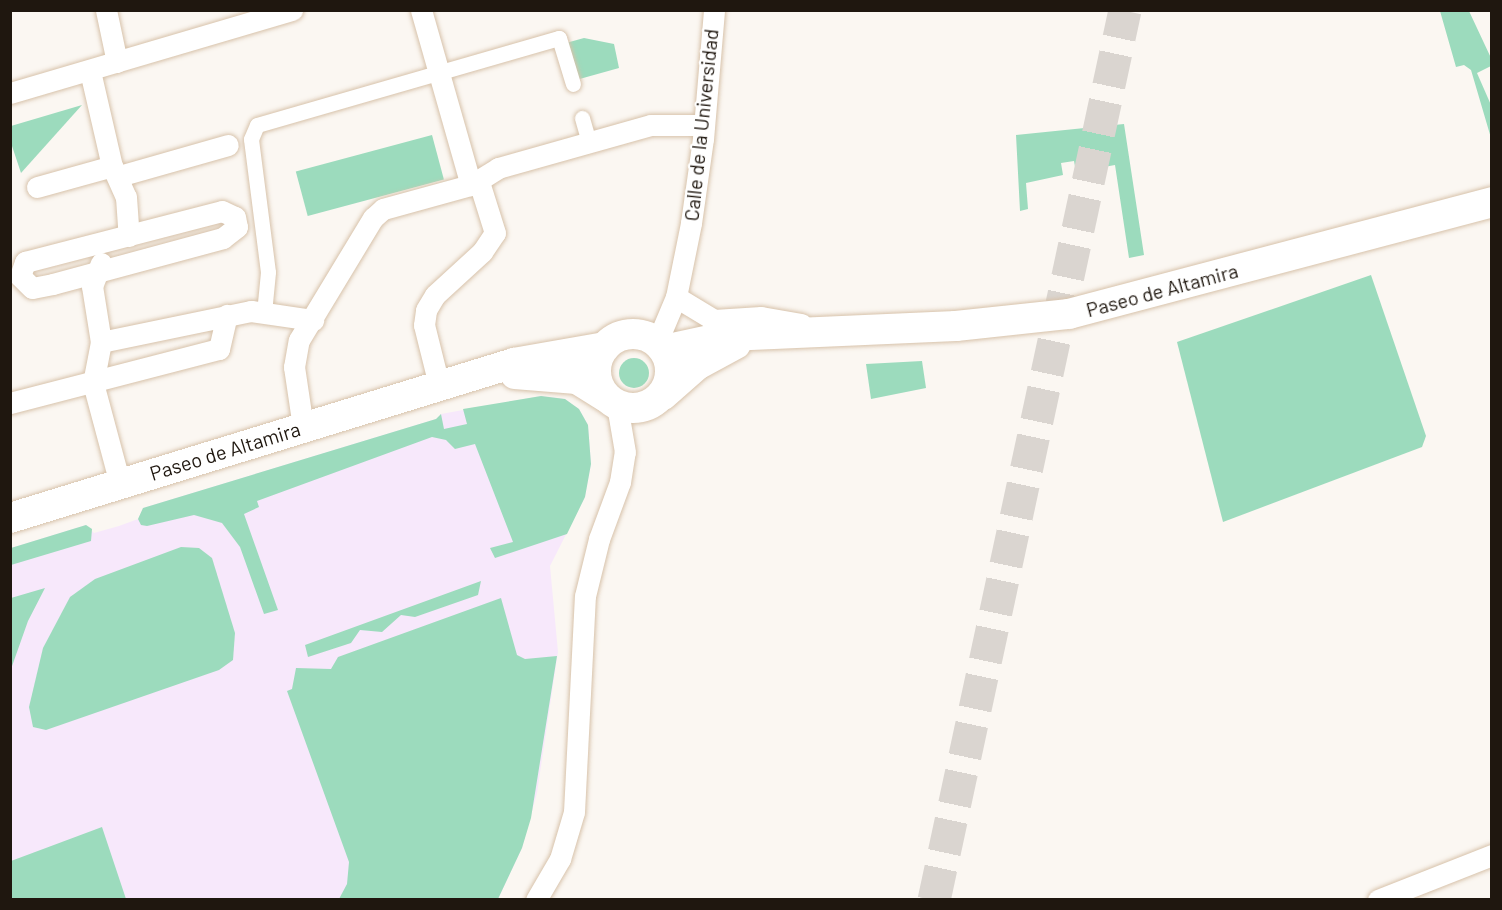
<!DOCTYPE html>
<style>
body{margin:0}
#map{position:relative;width:1502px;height:910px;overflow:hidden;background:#fbf7f2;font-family:Barlow,sans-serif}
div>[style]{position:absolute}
.medical>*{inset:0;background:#f7e8fb}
.green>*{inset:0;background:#9cdbbd;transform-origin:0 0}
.round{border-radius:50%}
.primary-tunnel>*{height:33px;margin-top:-16.5px;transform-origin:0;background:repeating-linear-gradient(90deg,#dad5d0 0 33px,transparent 0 49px)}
.roads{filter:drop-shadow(0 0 2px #d7c2aa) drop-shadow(0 0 2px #d7c2aa)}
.pedestrian>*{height:15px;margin:-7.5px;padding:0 7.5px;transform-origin:7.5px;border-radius:7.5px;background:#fff}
.minor>*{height:21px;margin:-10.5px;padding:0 10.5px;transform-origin:10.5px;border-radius:10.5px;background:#fff}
.secondary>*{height:30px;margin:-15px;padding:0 15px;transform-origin:15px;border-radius:15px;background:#fff}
.secondary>.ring{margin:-15px;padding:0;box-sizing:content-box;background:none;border:30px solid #fff;border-radius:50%}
span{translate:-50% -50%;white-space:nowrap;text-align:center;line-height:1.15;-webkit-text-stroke:4.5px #fff;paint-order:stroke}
.street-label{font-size:20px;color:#1f170f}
.frame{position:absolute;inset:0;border:12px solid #1f170f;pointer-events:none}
</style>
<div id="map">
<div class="medical">
<div style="clip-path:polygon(541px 396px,565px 399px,579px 409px,588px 425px,591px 464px,585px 497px,550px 566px,558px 652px,537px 793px,522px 848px,498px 899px,11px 900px,11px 548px,86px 525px,94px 533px,119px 526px,138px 519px,143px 508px,436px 419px,441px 414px)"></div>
</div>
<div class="green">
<div style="clip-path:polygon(1440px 11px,1469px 11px,1491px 58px,1491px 66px,1477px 73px,1491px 105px,1491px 138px,1471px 70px,1464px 65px,1456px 67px)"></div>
<div style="clip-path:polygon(584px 38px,614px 44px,619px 68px,576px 80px,566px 43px)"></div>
<div style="clip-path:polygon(82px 105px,21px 173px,11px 143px,11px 126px)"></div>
<div style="clip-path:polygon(1124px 124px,1144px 255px,1129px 258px,1115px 165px,1076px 172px,1074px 161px,1061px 163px,1063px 175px,1026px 183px,1028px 209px,1020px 211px,1016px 135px)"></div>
<div style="left:432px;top:135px;width:46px;height:141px;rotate:75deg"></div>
<div style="clip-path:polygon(1371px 275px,1426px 436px,1422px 447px,1223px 522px,1177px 342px)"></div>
<div class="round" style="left:619px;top:358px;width:30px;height:30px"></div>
<div style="clip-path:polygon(922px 361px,926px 388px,871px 399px,866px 364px)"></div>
<div style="clip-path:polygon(541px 396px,565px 399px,579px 409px,588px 425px,591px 464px,585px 497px,567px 534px,495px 558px,490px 548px,513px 542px,475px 444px,455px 449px,446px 440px,432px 437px,257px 501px,259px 507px,244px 514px,278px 610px,264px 614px,240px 547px,222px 523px,194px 515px,147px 526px,141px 525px,138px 519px,143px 508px,436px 419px,441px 414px,444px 429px,467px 424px,463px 409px)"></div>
<div style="clip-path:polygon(86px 525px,92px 529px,91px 541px,11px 565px,11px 548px)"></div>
<div style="clip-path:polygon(181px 547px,199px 548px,212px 558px,235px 633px,233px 660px,219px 670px,46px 730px,33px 727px,29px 707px,43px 648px,70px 597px,95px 579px)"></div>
<div style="clip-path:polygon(481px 581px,478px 595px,415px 617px,401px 615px,382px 632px,360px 630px,351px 643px,308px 657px,305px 645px)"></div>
<div style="clip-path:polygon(45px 588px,28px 621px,11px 669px,11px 598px)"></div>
<div style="clip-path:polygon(501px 598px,517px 655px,525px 659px,557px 656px,531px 818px,522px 848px,498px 899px,339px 899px,347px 884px,349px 862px,287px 691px,292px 689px,296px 668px,331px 669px,338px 657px)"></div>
<div style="clip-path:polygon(102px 827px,126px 899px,11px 899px,11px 861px)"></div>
</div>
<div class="primary-tunnel">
<div style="left:934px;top:900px;width:910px;rotate:-77.89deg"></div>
</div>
<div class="roads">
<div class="pedestrian">
<div style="left:582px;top:118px;width:26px;rotate:74deg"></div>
<div style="left:264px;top:313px;width:41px;rotate:-84.4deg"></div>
<div style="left:268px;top:272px;width:134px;rotate:-97.3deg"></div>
<div style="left:251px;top:139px;width:15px;rotate:-67deg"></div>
<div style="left:257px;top:125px;width:314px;rotate:-16.1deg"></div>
<div style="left:559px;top:38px;width:48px;rotate:73.1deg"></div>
</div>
<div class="minor">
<div style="left:106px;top:10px;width:53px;rotate:78.1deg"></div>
<div style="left:421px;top:10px;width:182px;rotate:74.1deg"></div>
<div style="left:90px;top:71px;width:98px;rotate:77deg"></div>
<div style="left:112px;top:166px;width:34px;rotate:66deg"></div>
<div style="left:126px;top:197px;width:39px;rotate:86deg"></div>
<div style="left:10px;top:93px;width:294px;rotate:-16.4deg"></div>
<div style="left:119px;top:176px;width:113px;rotate:-15.9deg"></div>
<div style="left:37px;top:187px;width:78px;rotate:-15.6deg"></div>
<div style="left:222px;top:211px;width:14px;rotate:25deg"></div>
<div style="left:235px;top:217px;width:10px;rotate:79deg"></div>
<div style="left:237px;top:227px;width:18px;rotate:142deg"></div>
<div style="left:223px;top:238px;width:176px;rotate:164.9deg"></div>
<div style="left:53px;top:284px;width:21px;rotate:169deg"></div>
<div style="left:32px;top:288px;width:17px;rotate:-135deg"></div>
<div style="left:20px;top:276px;width:15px;rotate:-70deg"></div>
<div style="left:25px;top:262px;width:203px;rotate:-14.5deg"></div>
<div style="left:101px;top:263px;width:25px;rotate:111deg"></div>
<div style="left:92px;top:286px;width:57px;rotate:80.9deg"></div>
<div style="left:101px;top:342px;width:42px;rotate:101deg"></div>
<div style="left:93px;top:383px;width:105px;rotate:75deg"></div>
<div style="left:676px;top:297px;width:44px;rotate:31.2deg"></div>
<div style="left:714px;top:320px;width:47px;rotate:-3.7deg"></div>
<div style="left:761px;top:317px;width:41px;rotate:9.9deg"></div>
<div style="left:101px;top:342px;width:153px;rotate:-11.7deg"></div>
<div style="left:251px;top:311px;width:63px;rotate:8.3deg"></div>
<div style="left:657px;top:342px;width:49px;rotate:-67.1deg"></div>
<div style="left:676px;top:297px;width:76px;rotate:-78.5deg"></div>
<div style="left:691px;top:223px;width:85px;rotate:-81.9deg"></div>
<div style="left:703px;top:139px;width:129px;rotate:-85.1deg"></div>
<div style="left:439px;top:385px;width:62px;rotate:-104deg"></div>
<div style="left:424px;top:325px;width:15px;rotate:-82deg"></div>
<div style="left:426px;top:310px;width:17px;rotate:-59deg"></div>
<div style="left:435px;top:295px;width:64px;rotate:-42.5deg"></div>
<div style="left:482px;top:252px;width:23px;rotate:-56deg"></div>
<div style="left:495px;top:233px;width:53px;rotate:-107.4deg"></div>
<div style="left:10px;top:403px;width:216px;rotate:-14.5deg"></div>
<div style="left:219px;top:349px;width:35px;rotate:-77deg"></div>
<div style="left:303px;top:427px;width:61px;rotate:-98.5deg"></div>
<div style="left:294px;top:367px;width:27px;rotate:-80deg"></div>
<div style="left:299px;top:340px;width:143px;rotate:-58.8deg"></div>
<div style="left:373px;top:218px;width:13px;rotate:-42deg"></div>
<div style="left:383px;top:209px;width:91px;rotate:-15.3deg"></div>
<div style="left:471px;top:185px;width:32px;rotate:-32deg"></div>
<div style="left:498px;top:168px;width:159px;rotate:-15.7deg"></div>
<div style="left:651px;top:125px;width:53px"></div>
<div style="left:536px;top:900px;width:48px;rotate:-59.7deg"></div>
<div style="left:560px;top:859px;width:49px;rotate:-73.4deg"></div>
<div style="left:574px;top:812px;width:216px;rotate:-87.1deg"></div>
<div style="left:585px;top:596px;width:59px;rotate:-76.2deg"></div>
<div style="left:599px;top:539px;width:61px;rotate:-69.8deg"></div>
<div style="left:620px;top:482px;width:30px;rotate:-81deg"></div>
<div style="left:625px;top:452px;width:48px;rotate:-99.7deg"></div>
<div style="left:1378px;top:900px;width:123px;rotate:-21.5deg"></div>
</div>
<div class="secondary">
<div class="ring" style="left:596px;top:334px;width:44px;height:44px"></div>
<div style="left:664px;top:350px;width:66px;rotate:-12.3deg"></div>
<div style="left:728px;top:336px;width:228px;rotate:-2.5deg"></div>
<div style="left:956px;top:326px;width:114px;rotate:-6.1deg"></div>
<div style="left:1069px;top:314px;width:438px;rotate:-14.8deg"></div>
<div style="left:515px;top:374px;width:62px;rotate:4.6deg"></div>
<div style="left:577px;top:379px;width:34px;rotate:32deg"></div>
<div style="left:663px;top:395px;width:45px;rotate:-41.4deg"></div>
<div style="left:697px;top:365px;width:44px;rotate:-28.3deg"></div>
<div style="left:10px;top:518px;width:527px;rotate:-17.09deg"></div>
<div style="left:514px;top:363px;width:92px;rotate:-10deg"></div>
</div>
</div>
<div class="street-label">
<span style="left:701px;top:125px;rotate:-84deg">Calle de la Universidad</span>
<span style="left:1162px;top:290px;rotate:-15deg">Paseo de Altamira</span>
<span style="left:225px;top:451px;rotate:-17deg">Paseo de Altamira</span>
</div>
<div class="frame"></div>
</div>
